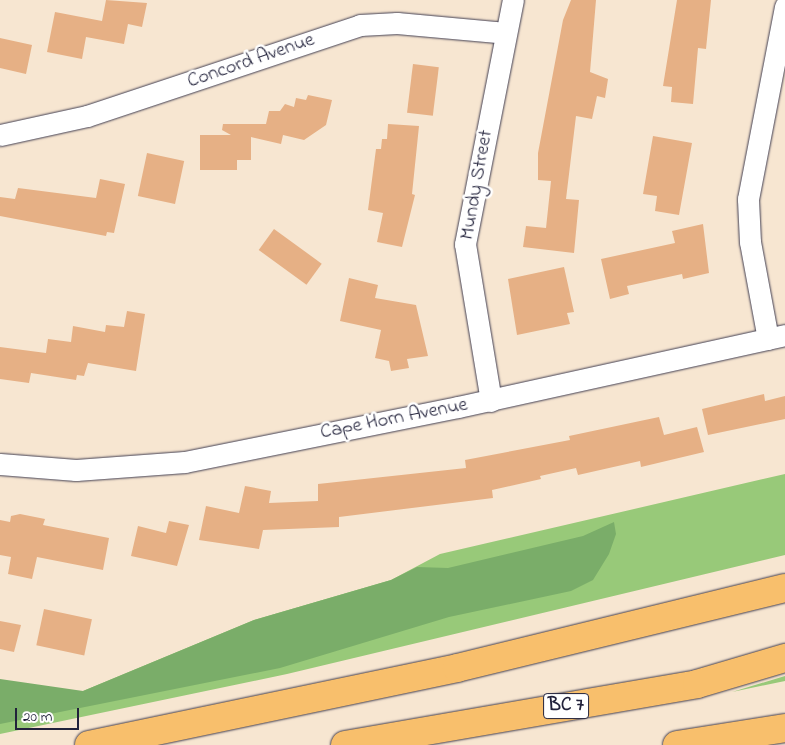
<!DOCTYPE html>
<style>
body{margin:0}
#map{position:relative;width:785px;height:745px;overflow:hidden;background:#f7e6d1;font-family:"Indie Flower",sans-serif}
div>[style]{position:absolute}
.green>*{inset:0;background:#98c979}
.forest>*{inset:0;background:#7aad69}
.building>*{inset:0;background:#e6b085;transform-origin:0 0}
.roads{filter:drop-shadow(0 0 1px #423f52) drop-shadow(0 0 1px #423f52)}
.minor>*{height:21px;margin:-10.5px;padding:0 10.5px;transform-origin:10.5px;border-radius:10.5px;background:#fff}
.major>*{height:28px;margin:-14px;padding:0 14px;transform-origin:14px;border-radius:14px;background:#f8bf6c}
.highway>*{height:28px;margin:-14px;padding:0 14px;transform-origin:14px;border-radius:14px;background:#f8bf6c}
span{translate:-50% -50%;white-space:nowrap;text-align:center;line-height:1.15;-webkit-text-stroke:5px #fff;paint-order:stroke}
.shield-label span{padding:1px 4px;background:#fff;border:1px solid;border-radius:4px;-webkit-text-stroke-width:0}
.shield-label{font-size:19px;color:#22223b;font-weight:700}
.street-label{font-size:20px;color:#22223b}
.scale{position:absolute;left:15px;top:708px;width:64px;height:22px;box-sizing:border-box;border:2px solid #22223b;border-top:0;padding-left:6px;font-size:15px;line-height:18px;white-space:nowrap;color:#22223b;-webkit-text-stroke:4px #fff;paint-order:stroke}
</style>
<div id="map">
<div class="green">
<div style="clip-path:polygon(785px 474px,785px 555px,287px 674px,0 734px,0 715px,83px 691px,254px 620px,391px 580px,440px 554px)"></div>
<div style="clip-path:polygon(785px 676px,785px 681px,732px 692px)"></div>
</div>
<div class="forest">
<div style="clip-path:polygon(614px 522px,616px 534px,609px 554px,593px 580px,571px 591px,449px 617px,280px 668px,0 724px,0 679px,83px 691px,254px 620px,391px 580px,417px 567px,448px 568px,583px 536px)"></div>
</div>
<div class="building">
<div style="clip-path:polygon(106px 0,147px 3px,142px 27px,128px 24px,124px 44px,86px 37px,82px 59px,47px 52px,55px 12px,102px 21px)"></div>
<div style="clip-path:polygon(571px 0,596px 0,590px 72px,608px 79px,605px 98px,597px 96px,592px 119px,576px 116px,566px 199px,579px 200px,574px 253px,523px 247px,526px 226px,546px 228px,551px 181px,538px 180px,538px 153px,563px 20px)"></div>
<div style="clip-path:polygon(677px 0,711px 0,706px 49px,698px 48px,693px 104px,671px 102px,672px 87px,663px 86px)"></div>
<div style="clip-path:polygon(0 38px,32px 45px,26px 74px,0 68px)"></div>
<div style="left:413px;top:64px;width:26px;height:49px;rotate:7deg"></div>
<div style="clip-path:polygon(308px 95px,332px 100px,326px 125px,304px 140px,283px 135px,281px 144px,251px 137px,251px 160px,237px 160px,237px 170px,200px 170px,200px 135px,231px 135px,222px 130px,223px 124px,266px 124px,269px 111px,280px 111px,285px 104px,294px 107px,296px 98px,306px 100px)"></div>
<div style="clip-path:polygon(388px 124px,419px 126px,412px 194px,415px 195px,402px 247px,377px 242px,383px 213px,368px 210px,376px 149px,381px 149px,382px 139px,387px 139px)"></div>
<div style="clip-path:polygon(653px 136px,692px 143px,679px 215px,655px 211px,657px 196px,643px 194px)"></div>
<div style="left:147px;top:153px;width:38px;height:44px;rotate:12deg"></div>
<div style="clip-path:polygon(100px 179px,125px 184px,114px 233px,107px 232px,106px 236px,0 216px,0 197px,15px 199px,18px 188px,96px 198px)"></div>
<div style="clip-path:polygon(703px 224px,709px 273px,683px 279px,682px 274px,627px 286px,629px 294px,610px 299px,601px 259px,675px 243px,672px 231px)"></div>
<div style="left:274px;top:229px;width:59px;height:26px;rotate:36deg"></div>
<div style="clip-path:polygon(564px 267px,574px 312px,567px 313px,570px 324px,517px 335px,508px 279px)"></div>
<div style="clip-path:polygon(349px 278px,378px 285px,375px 298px,416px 305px,428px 356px,407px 359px,409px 368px,391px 371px,389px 361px,375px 358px,381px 330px,340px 321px)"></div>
<div style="clip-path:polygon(127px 311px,145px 314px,136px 371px,88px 363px,84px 376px,77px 375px,76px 380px,31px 373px,29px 383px,0 379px,0 347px,46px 353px,48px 339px,71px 342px,73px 326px,105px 332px,106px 325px,124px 327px)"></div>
<div style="clip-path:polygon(764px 394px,765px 401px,785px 396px,785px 419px,708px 435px,702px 409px)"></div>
<div style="clip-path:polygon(659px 417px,664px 435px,697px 427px,704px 452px,641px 467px,640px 461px,578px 475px,576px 468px,540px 476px,541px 479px,492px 490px,493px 498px,339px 517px,339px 527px,263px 530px,259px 549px,199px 540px,206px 506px,239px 513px,245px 486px,271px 491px,269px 503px,318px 501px,318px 484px,466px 468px,465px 460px,570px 440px,569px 436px)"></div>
<div style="clip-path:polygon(20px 514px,45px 519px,43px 525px,109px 538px,103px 570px,37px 557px,32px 579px,8px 574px,11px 557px,0 555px,0 520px,10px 522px,11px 516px)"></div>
<div style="clip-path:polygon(169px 521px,189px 525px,177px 566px,131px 556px,138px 526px,166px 533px)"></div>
<div style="left:44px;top:609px;width:49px;height:37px;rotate:12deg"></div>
<div style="clip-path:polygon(0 621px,21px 625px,14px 652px,0 649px)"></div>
</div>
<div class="roads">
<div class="minor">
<div style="left:0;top:135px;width:89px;rotate:-12.3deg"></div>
<div style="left:87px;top:116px;width:288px;rotate:-18.4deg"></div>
<div style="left:360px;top:25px;width:37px;rotate:-3deg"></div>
<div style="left:397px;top:23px;width:109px;rotate:5.2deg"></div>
<div style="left:768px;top:339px;width:99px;rotate:-100.5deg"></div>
<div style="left:750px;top:242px;width:43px;rotate:-92.7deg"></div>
<div style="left:748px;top:199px;width:196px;rotate:-79.1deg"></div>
<div style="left:491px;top:401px;width:159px;rotate:-99.4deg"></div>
<div style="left:465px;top:244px;width:249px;rotate:-78.9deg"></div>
<div style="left:0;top:464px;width:76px;rotate:4.5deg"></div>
<div style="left:76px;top:470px;width:109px;rotate:-4.2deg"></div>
<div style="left:185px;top:462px;width:278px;rotate:-11.4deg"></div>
<div style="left:458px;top:407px;width:335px;rotate:-12.4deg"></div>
</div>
<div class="major">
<div style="left:345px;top:745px;width:357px;rotate:-9.8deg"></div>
<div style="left:697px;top:684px;width:92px;rotate:-16.5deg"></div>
</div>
<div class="highway">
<div style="left:89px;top:745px;width:376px;rotate:-11.8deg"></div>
<div style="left:457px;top:668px;width:338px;rotate:-13.7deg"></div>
<div style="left:677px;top:745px;width:109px;rotate:-8.9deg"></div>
</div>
</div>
<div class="shield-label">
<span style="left:566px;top:706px">BC 7</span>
</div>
<div class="street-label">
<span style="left:251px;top:61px;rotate:-19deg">Concord Avenue</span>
<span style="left:477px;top:185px;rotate:-80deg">Mundy Street</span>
<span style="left:394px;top:419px;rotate:-11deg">Cape Horn Avenue</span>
</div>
<div class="scale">20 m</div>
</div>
